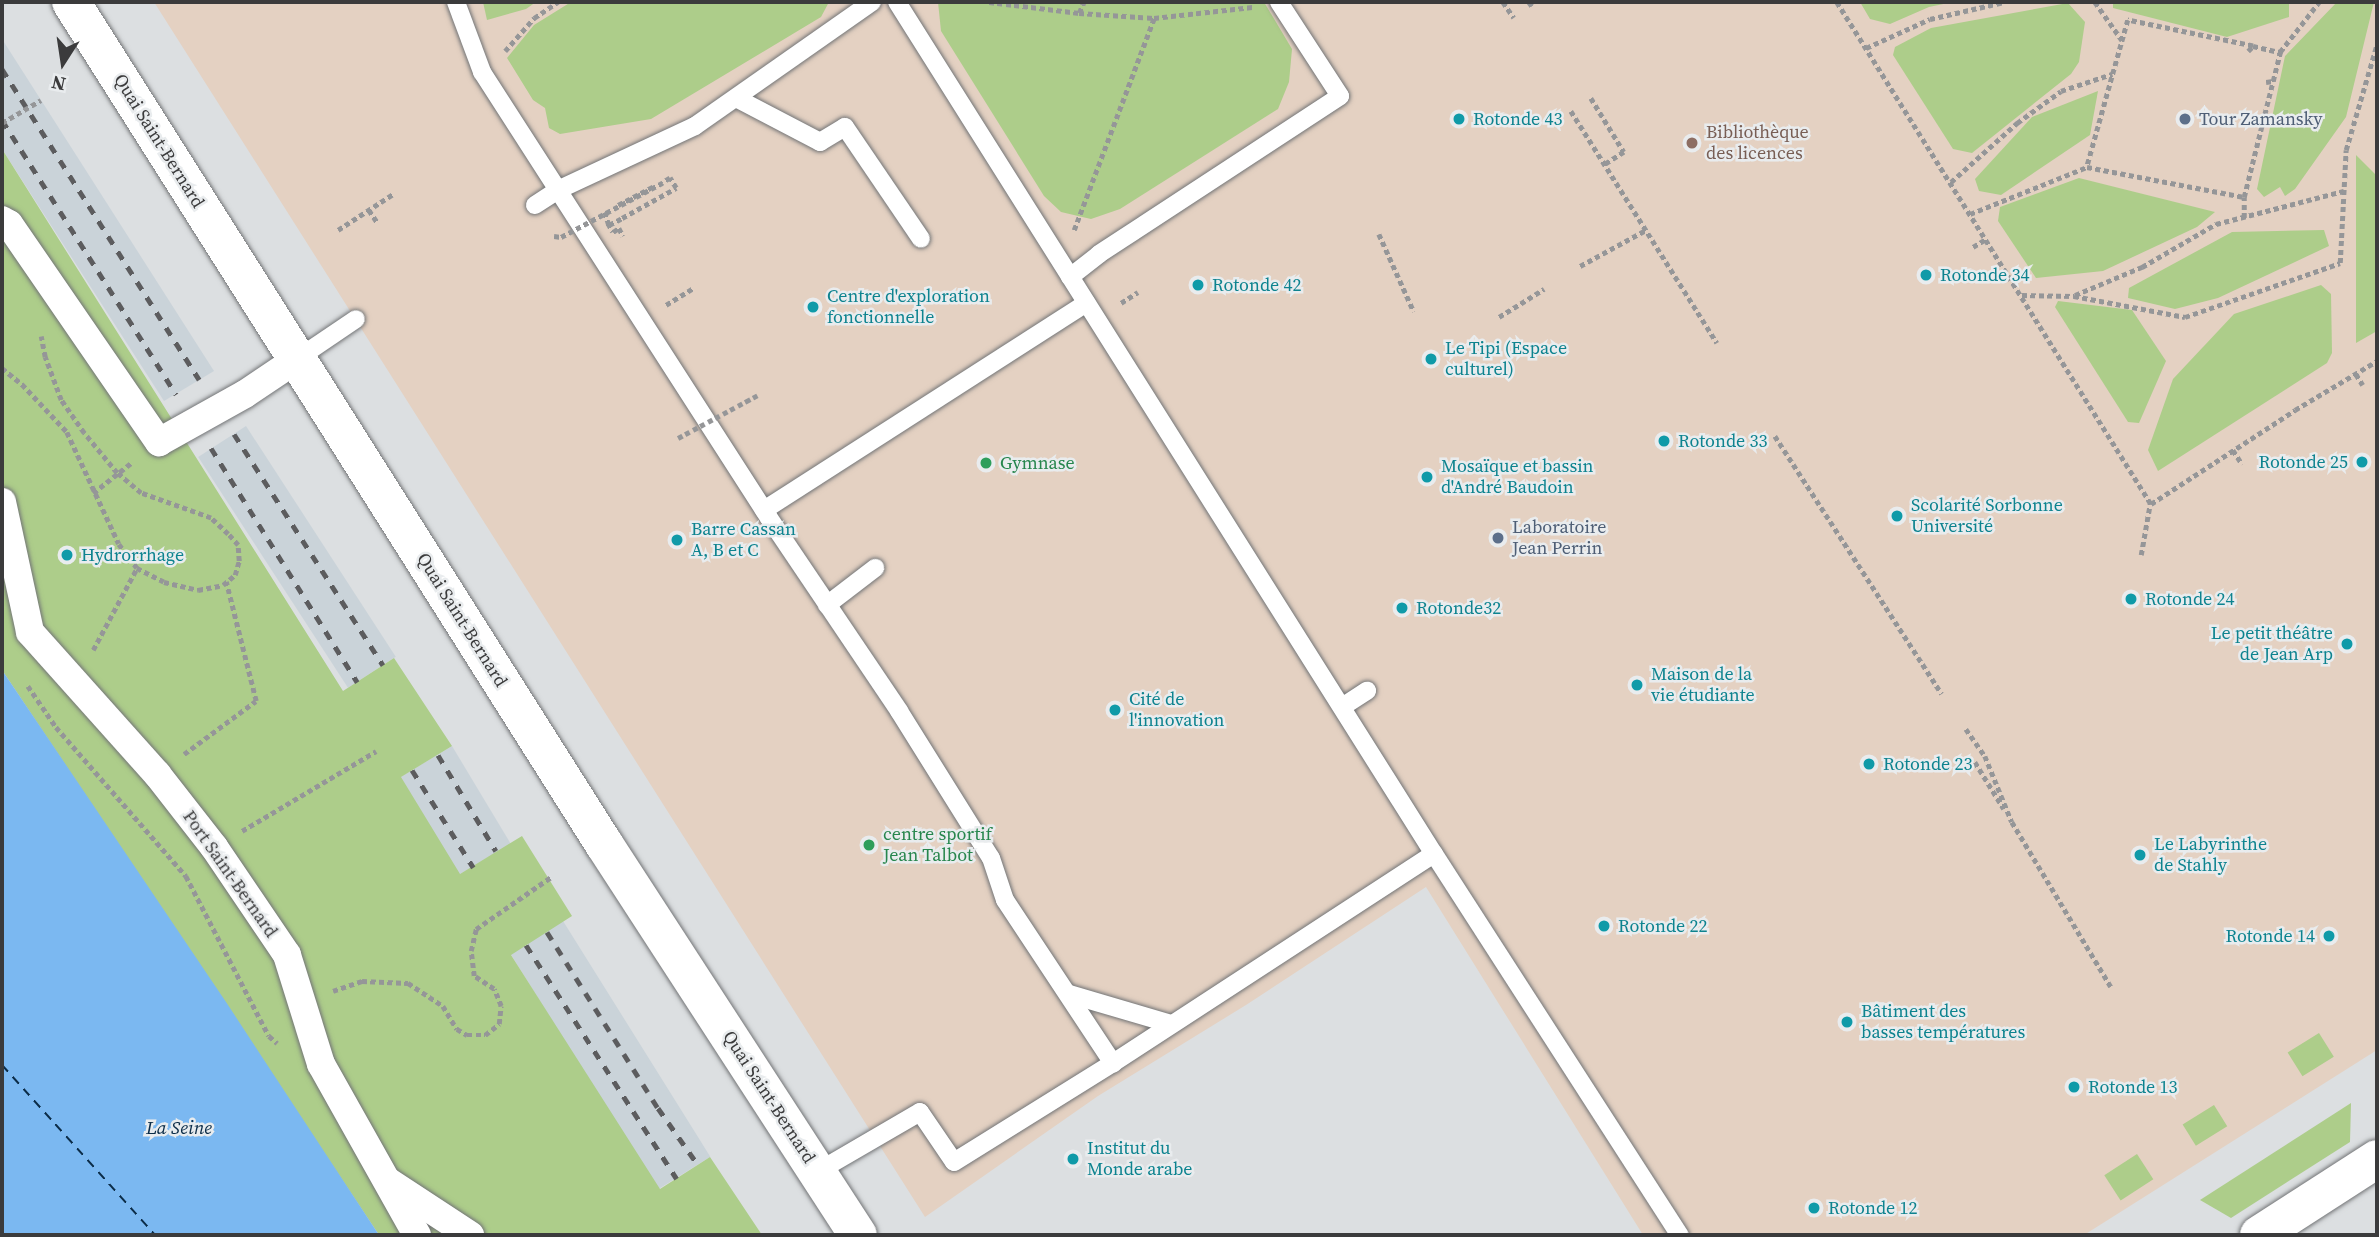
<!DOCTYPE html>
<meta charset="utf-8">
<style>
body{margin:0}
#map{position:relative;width:2379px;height:1237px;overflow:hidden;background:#dcdfe1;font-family:"Source Serif 4",serif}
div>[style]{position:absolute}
.built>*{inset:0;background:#cad3d9;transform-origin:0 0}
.education>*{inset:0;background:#e4d1c2}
.green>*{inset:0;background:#adcd8a;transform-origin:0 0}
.water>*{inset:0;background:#7bb8f1}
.ferry>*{height:2px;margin-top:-1px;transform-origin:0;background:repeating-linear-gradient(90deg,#0b2c48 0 9px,transparent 0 16px)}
.path>*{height:4.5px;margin-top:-2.25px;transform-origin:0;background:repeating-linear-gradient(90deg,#959698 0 5px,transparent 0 8.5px)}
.roads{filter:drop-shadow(0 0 2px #727476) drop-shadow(0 0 2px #727476)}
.service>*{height:18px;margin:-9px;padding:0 9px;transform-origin:9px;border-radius:9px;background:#fff}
.pedestrian>*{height:28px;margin:-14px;padding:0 14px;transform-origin:14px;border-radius:14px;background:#fff}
.tertiary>*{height:38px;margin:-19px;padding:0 19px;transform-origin:19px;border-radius:19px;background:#fff}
.primary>*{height:38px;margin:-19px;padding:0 19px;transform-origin:19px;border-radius:19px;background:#fff}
.rail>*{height:5px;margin-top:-2.5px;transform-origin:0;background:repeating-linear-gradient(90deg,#5c5c5e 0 9px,transparent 0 18px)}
.path-bridge>*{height:4.5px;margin-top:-2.25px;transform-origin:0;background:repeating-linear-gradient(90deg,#959698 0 5px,transparent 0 8.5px)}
.dots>*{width:19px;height:19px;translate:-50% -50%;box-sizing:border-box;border:4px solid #e9ecee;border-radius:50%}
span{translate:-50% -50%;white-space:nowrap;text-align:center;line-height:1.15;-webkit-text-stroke:5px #e9ecee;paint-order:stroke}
.culture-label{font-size:18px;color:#0d838f}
.left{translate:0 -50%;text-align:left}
.right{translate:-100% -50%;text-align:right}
.service-label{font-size:18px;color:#4e5e75}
.education-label{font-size:18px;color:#785e54}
.street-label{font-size:18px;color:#3b3b3c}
.leisure-label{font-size:18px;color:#27864d}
.water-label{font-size:19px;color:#0b2c48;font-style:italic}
.frame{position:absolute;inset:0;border:4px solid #3b3b3c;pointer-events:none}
.north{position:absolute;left:28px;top:28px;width:70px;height:70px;-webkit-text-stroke:5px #e9ecee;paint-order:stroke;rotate:192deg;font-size:19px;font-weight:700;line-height:28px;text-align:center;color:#3b3b3c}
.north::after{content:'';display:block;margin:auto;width:24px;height:32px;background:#3b3b3c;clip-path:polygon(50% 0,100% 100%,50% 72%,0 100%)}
</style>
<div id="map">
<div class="built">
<div style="clip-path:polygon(2px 39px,214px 371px,164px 401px,2px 149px)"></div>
<div style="left:246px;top:426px;width:275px;height:57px;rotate:57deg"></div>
<div style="left:452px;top:746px;width:114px;height:60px;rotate:59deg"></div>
<div style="left:563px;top:921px;width:278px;height:62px;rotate:58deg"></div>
</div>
<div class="education">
<div style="clip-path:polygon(154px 2px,2377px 2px,2377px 1050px,2084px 1235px,1643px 1235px,1426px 887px,1246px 1005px,1098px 1096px,925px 1217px)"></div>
</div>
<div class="green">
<div style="clip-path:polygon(483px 2px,536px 2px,526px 9px,487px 20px)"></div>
<div style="clip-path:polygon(571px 2px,829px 2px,821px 17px,651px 119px,560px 134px,549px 128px,545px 108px,533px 100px,507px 58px,534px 25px)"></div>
<div style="clip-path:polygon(938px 2px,1264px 2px,1292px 49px,1289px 82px,1278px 109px,1120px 209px,1091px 219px,1061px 212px,1044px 196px,941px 31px)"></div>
<div style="clip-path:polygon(1860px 2px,1953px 2px,1929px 7px,1890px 24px,1870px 19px)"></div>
<div style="clip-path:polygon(2113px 2px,2289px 2px,2289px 17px,2227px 37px,2113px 8px)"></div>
<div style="clip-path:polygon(2337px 2px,2374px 2px,2346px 117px,2295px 189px,2285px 196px,2280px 187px,2264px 197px,2257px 189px,2285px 56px)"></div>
<div style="clip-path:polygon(2068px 3px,2085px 22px,2079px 62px,2071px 74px,1972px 153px,1953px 149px,1893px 55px,1895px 47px,1931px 28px)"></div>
<div style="clip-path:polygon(2098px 91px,2090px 135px,2001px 195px,1979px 191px,1975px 179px,2032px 117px)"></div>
<div style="clip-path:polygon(2px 149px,343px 691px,394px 658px,452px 746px,401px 777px,460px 874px,522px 836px,572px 916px,511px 955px,660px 1189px,710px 1157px,762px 1235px,379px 1235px,2px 670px)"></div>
<div style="clip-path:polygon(2356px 155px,2377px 176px,2377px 331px,2356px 343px)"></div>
<div style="clip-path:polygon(2079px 178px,2215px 212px,2197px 227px,2103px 271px,2036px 278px,1998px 221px,2000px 207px)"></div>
<div style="clip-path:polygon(2324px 230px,2329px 246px,2218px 298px,2175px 309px,2128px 298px,2129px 288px,2232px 232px)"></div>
<div style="clip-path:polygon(2321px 285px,2331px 294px,2332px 353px,2327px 363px,2158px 471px,2148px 450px,2173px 379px,2234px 314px)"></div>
<div style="clip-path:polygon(2058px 301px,2132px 310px,2166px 361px,2139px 423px,2128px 422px,2055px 307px)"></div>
<div style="left:2319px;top:1033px;width:28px;height:37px;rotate:58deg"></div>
<div style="clip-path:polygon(2351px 1103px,2350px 1142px,2231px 1218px,2200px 1200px)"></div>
<div style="left:2214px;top:1105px;width:25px;height:37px;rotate:58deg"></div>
<div style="left:2137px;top:1154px;width:30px;height:39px;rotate:57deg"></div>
</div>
<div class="water">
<div style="clip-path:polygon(2px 670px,226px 1002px,379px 1235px,2px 1235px)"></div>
</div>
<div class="ferry">
<div style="left:2px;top:1065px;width:229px;rotate:48deg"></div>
</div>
<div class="path">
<div style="left:989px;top:2px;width:91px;rotate:7deg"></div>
<div style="left:1079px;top:13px;width:75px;rotate:3.8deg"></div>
<div style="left:1154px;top:18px;width:99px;rotate:-6.4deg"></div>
<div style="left:1503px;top:2px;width:19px;rotate:55deg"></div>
<div style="left:1529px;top:2px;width:5px;rotate:53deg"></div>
<div style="left:1837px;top:2px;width:592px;rotate:57.97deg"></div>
<div style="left:2151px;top:504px;width:172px;rotate:-33.1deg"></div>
<div style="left:2295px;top:410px;width:96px;rotate:-30.9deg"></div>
<div style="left:2095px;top:2px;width:47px;rotate:54.6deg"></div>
<div style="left:1079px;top:13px;width:12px;rotate:-66deg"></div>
<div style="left:2253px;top:46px;width:128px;rotate:-168.3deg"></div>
<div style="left:2128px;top:20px;width:153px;rotate:105.6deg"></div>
<div style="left:2087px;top:167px;width:160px;rotate:10.8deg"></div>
<div style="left:2244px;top:197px;width:120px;rotate:-76deg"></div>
<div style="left:1866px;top:48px;width:70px;rotate:-24.4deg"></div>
<div style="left:1930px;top:19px;width:76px;rotate:-12.9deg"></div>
<div style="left:505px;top:51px;width:44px;rotate:-48.7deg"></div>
<div style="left:534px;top:18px;width:29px;rotate:-34deg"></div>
<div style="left:2248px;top:51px;width:7px;rotate:-45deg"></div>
<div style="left:2253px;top:46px;width:28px;rotate:13deg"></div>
<div style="left:2280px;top:52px;width:63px;rotate:-52deg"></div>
<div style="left:2266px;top:82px;width:7px;rotate:-8deg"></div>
<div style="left:2273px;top:81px;width:30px;rotate:-76deg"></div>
<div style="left:1591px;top:98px;width:63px;rotate:58.6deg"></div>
<div style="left:1624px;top:152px;width:24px;rotate:147deg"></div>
<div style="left:1571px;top:111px;width:274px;rotate:57.8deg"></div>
<div style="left:1951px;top:182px;width:89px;rotate:-41.8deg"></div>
<div style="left:2017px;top:123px;width:54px;rotate:-36deg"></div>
<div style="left:2061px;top:91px;width:54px;rotate:-18.4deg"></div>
<div style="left:618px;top:205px;width:41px;rotate:-27.8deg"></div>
<div style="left:369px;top:210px;width:14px;rotate:56deg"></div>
<div style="left:1970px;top:214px;width:126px;rotate:-21.9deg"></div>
<div style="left:622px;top:218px;width:62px;rotate:-29.1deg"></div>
<div style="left:676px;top:188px;width:12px;rotate:-121deg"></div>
<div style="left:670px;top:178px;width:9px;rotate:148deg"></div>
<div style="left:2244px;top:218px;width:21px;rotate:-90deg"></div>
<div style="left:338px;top:230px;width:66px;rotate:-33.2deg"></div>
<div style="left:1074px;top:230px;width:227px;rotate:-69.3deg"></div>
<div style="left:1379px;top:234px;width:85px;rotate:65.8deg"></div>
<div style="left:1973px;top:247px;width:15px;rotate:-32deg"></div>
<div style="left:1580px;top:266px;width:75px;rotate:-28.6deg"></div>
<div style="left:2022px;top:295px;width:52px;rotate:1.1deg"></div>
<div style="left:2074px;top:296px;width:113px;rotate:10.7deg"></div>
<div style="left:2185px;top:317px;width:164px;rotate:-19.2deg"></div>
<div style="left:2340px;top:263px;width:113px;rotate:-87deg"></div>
<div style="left:2346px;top:150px;width:110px;rotate:-73.7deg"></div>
<div style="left:2075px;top:295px;width:73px;rotate:-22.7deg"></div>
<div style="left:2142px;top:267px;width:86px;rotate:-30.2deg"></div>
<div style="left:2216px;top:224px;width:132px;rotate:-14.5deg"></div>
<div style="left:1121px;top:303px;width:20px;rotate:-33deg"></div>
<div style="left:666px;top:305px;width:31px;rotate:-32deg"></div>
<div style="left:1499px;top:317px;width:53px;rotate:-31.9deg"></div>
<div style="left:2px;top:368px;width:26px;rotate:39deg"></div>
<div style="left:22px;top:384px;width:66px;rotate:46.8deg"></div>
<div style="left:67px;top:432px;width:123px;rotate:65.1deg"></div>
<div style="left:119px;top:544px;width:30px;rotate:53deg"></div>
<div style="left:137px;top:568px;width:30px;rotate:27deg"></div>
<div style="left:164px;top:582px;width:35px;rotate:13deg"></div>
<div style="left:198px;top:590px;width:25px;rotate:-11deg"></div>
<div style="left:223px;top:585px;width:16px;rotate:-40deg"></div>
<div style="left:235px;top:575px;width:15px;rotate:-74deg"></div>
<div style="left:239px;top:561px;width:16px;rotate:-94deg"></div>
<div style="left:238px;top:545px;width:15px;rotate:-132deg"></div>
<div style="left:228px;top:534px;width:23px;rotate:-137deg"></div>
<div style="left:211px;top:518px;width:74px;rotate:-160.3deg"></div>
<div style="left:141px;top:493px;width:31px;rotate:-140deg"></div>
<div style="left:117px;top:473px;width:52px;rotate:-129.5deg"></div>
<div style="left:84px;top:433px;width:40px;rotate:-124.9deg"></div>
<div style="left:61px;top:400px;width:46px;rotate:-110.4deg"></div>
<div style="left:45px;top:357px;width:21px;rotate:-101deg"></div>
<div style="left:2356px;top:374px;width:13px;rotate:58deg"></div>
<div style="left:1775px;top:436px;width:307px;rotate:57.1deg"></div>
<div style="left:2233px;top:450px;width:17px;rotate:57deg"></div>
<div style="left:93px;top:493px;width:48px;rotate:-38.3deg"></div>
<div style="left:2141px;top:555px;width:52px;rotate:-80deg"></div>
<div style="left:93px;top:650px;width:93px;rotate:-61.8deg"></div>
<div style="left:28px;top:686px;width:50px;rotate:55.7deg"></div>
<div style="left:56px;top:727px;width:198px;rotate:48.9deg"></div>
<div style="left:186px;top:876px;width:180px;rotate:62.6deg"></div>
<div style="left:269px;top:1036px;width:11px;rotate:41deg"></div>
<div style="left:1966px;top:729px;width:33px;rotate:55deg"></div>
<div style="left:1985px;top:756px;width:71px;rotate:67.8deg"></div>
<div style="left:2012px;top:822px;width:192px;rotate:59deg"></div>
<div style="left:184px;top:754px;width:89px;rotate:-36.4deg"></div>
<div style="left:256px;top:701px;width:123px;rotate:-104.1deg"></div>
<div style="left:1975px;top:762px;width:55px;rotate:58.3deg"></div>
<div style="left:242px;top:831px;width:156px;rotate:-30.8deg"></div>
<div style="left:333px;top:991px;width:31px;rotate:-19deg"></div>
<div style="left:362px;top:981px;width:46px;rotate:2.5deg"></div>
<div style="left:408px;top:983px;width:42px;rotate:33.3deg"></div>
<div style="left:443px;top:1006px;width:27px;rotate:59deg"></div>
<div style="left:457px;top:1029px;width:12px;rotate:31deg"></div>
<div style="left:467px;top:1035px;width:18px"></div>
<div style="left:485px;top:1035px;width:18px;rotate:-38deg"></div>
<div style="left:499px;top:1024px;width:18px;rotate:-84deg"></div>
<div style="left:501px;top:1006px;width:18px;rotate:-112deg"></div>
<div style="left:494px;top:989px;width:24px;rotate:-147deg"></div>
<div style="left:474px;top:976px;width:25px;rotate:-97deg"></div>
<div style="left:471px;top:951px;width:23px;rotate:-77deg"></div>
<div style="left:476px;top:929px;width:91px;rotate:-34.7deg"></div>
</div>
<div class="roads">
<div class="service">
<div style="left:456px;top:2px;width:75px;rotate:69.6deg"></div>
<div style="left:482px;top:72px;width:530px;rotate:57.24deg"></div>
<div style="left:769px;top:518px;width:233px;rotate:56deg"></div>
<div style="left:899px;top:711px;width:173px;rotate:58deg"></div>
<div style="left:991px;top:858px;width:44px;rotate:71.6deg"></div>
<div style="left:1005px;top:900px;width:196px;rotate:56.5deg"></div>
<div style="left:1113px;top:1063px;width:383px;rotate:-33.1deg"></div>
<div style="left:897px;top:2px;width:1007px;rotate:57.78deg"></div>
<div style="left:1434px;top:854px;width:454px;rotate:57.2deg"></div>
<div style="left:736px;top:98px;width:95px;rotate:27.6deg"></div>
<div style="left:820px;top:142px;width:29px;rotate:-31deg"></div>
<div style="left:845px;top:127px;width:135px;rotate:55.8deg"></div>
<div style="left:535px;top:205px;width:30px;rotate:-33deg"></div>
<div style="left:560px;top:189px;width:149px;rotate:-25deg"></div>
<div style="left:695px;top:126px;width:216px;rotate:-35deg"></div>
<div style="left:1070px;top:277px;width:37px;rotate:-38deg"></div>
<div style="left:1099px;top:254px;width:288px;rotate:-33.2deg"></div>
<div style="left:1340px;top:96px;width:112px;rotate:-123deg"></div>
<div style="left:297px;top:359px;width:71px;rotate:-34.1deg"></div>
<div style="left:764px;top:510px;width:383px;rotate:-32.7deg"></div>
<div style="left:827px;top:605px;width:61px;rotate:-37.6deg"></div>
<div style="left:1342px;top:707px;width:30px;rotate:-33deg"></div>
<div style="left:1069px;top:994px;width:106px;rotate:16.4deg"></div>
<div style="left:817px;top:1172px;width:119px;rotate:-30.2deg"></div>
<div style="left:920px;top:1112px;width:60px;rotate:55.8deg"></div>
<div style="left:954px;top:1162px;width:187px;rotate:-31.9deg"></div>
</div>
<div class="pedestrian">
<div style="left:2px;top:220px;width:8px;rotate:30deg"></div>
<div style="left:9px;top:224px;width:265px;rotate:55.5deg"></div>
<div style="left:159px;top:442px;width:98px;rotate:-29.2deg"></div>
<div style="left:245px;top:394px;width:63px;rotate:-33.9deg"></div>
<div style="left:2px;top:502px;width:133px;rotate:77.8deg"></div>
<div style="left:30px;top:632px;width:191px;rotate:48.2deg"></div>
<div style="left:157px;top:774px;width:93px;rotate:52deg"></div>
<div style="left:214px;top:847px;width:130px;rotate:55.9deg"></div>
<div style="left:287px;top:955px;width:114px;rotate:72.7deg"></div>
<div style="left:321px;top:1064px;width:196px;rotate:60.7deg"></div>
<div style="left:389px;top:1182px;width:97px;rotate:33.2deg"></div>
</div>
<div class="tertiary">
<div style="left:2259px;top:1235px;width:140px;rotate:-32.8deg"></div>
</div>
<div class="primary">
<div style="left:71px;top:2px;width:997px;rotate:57.67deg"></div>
<div style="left:604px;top:844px;width:466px;rotate:57deg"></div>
</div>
</div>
<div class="rail">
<div style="left:2px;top:69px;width:368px;rotate:57.6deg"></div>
<div style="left:2px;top:120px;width:325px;rotate:57.6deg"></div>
<div style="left:234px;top:434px;width:275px;rotate:57.2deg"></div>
<div style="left:211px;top:448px;width:276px;rotate:58deg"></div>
<div style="left:438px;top:755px;width:112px;rotate:58.9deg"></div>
<div style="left:412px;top:770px;width:115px;rotate:57.8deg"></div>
<div style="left:547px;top:932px;width:208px;rotate:57.8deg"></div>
<div style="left:658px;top:1108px;width:70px;rotate:54.9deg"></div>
<div style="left:526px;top:945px;width:278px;rotate:57.2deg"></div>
</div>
<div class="path-bridge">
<div style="left:2px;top:123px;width:45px;rotate:-30.5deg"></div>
<div style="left:605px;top:212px;width:14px;rotate:73deg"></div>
<div style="left:609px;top:225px;width:15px;rotate:-28deg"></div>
<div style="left:608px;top:223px;width:10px;rotate:61deg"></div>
<div style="left:613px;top:232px;width:7px;rotate:-34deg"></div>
<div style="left:619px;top:228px;width:9px;rotate:63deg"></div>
<div style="left:554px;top:236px;width:7px;rotate:8deg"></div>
<div style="left:561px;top:237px;width:115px;rotate:-28.1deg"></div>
<div style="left:678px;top:438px;width:91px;rotate:-28.3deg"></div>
</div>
<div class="dots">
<div style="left:1459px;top:119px;background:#0f9aa8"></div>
<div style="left:2185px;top:119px;background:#5c6f8a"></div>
<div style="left:1692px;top:143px;background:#8d6e63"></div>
<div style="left:1926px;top:275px;background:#0f9aa8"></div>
<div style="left:1198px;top:285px;background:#0f9aa8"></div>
<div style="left:813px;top:307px;background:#0f9aa8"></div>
<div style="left:1431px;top:359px;background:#0f9aa8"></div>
<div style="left:1664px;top:441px;background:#0f9aa8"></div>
<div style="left:2362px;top:462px;background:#0f9aa8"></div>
<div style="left:986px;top:463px;background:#2e9e5b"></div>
<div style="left:1427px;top:477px;background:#0f9aa8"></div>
<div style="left:1897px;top:516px;background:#0f9aa8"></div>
<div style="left:1498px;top:538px;background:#5c6f8a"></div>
<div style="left:677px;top:540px;background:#0f9aa8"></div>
<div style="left:67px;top:555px;background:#0f9aa8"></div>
<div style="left:2131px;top:599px;background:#0f9aa8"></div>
<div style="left:1402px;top:608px;background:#0f9aa8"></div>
<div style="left:2347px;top:644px;background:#0f9aa8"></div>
<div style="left:1637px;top:685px;background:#0f9aa8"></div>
<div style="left:1115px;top:710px;background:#0f9aa8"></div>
<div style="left:1869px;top:764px;background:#0f9aa8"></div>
<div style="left:869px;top:845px;background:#2e9e5b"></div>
<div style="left:2140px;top:855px;background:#0f9aa8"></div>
<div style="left:1604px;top:926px;background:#0f9aa8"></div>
<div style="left:2329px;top:936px;background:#0f9aa8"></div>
<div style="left:1847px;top:1022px;background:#0f9aa8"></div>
<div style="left:2074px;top:1087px;background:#0f9aa8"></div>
<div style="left:1073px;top:1159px;background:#0f9aa8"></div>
<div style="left:1814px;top:1208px;background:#0f9aa8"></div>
</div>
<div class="culture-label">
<span class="left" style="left:1473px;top:119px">Rotonde 43</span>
<span class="left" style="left:1940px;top:275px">Rotonde 34</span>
<span class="left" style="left:1212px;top:285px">Rotonde 42</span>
<span class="left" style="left:827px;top:307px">Centre d'exploration<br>fonctionnelle</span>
<span class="left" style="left:1445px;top:359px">Le Tipi (Espace<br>culturel)</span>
<span class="left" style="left:1678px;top:441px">Rotonde 33</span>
<span class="right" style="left:2348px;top:462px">Rotonde 25</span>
<span class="left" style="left:1441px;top:477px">Mosaïque et bassin<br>d'André Baudoin</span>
<span class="left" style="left:1911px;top:516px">Scolarité Sorbonne<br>Université</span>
<span class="left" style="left:691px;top:540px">Barre Cassan<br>A, B et C</span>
<span class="left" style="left:81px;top:555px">Hydrorrhage</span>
<span class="left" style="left:2145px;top:599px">Rotonde 24</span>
<span class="left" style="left:1416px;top:608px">Rotonde32</span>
<span class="right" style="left:2333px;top:644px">Le petit théâtre<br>de Jean Arp</span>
<span class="left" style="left:1651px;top:685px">Maison de la<br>vie étudiante</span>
<span class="left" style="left:1129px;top:710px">Cité de<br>l'innovation</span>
<span class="left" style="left:1883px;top:764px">Rotonde 23</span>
<span class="left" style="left:2154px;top:855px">Le Labyrinthe<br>de Stahly</span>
<span class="left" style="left:1618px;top:926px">Rotonde 22</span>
<span class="right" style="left:2315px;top:936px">Rotonde 14</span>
<span class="left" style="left:1861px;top:1022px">Bâtiment des<br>basses températures</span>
<span class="left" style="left:2088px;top:1087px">Rotonde 13</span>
<span class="left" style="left:1087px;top:1159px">Institut du<br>Monde arabe</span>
<span class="left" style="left:1828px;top:1208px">Rotonde 12</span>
</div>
<div class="service-label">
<span class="left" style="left:2199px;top:119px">Tour Zamansky</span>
<span class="left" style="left:1512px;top:538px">Laboratoire<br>Jean Perrin</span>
</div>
<div class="education-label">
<span class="left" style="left:1706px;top:143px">Bibliothèque<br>des licences</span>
</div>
<div class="street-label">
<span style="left:159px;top:141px;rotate:58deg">Quai Saint-Bernard</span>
<span style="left:462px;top:620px;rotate:58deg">Quai Saint-Bernard</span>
<span style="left:230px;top:874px;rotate:55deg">Port Saint-Bernard</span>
<span style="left:769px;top:1097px;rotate:57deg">Quai Saint-Bernard</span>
</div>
<div class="leisure-label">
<span class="left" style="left:1000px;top:463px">Gymnase</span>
<span class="left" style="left:883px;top:845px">centre sportif<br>Jean Talbot</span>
</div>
<div class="water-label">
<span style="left:179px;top:1128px">La Seine</span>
</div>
<div class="frame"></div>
<div class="north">N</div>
</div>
